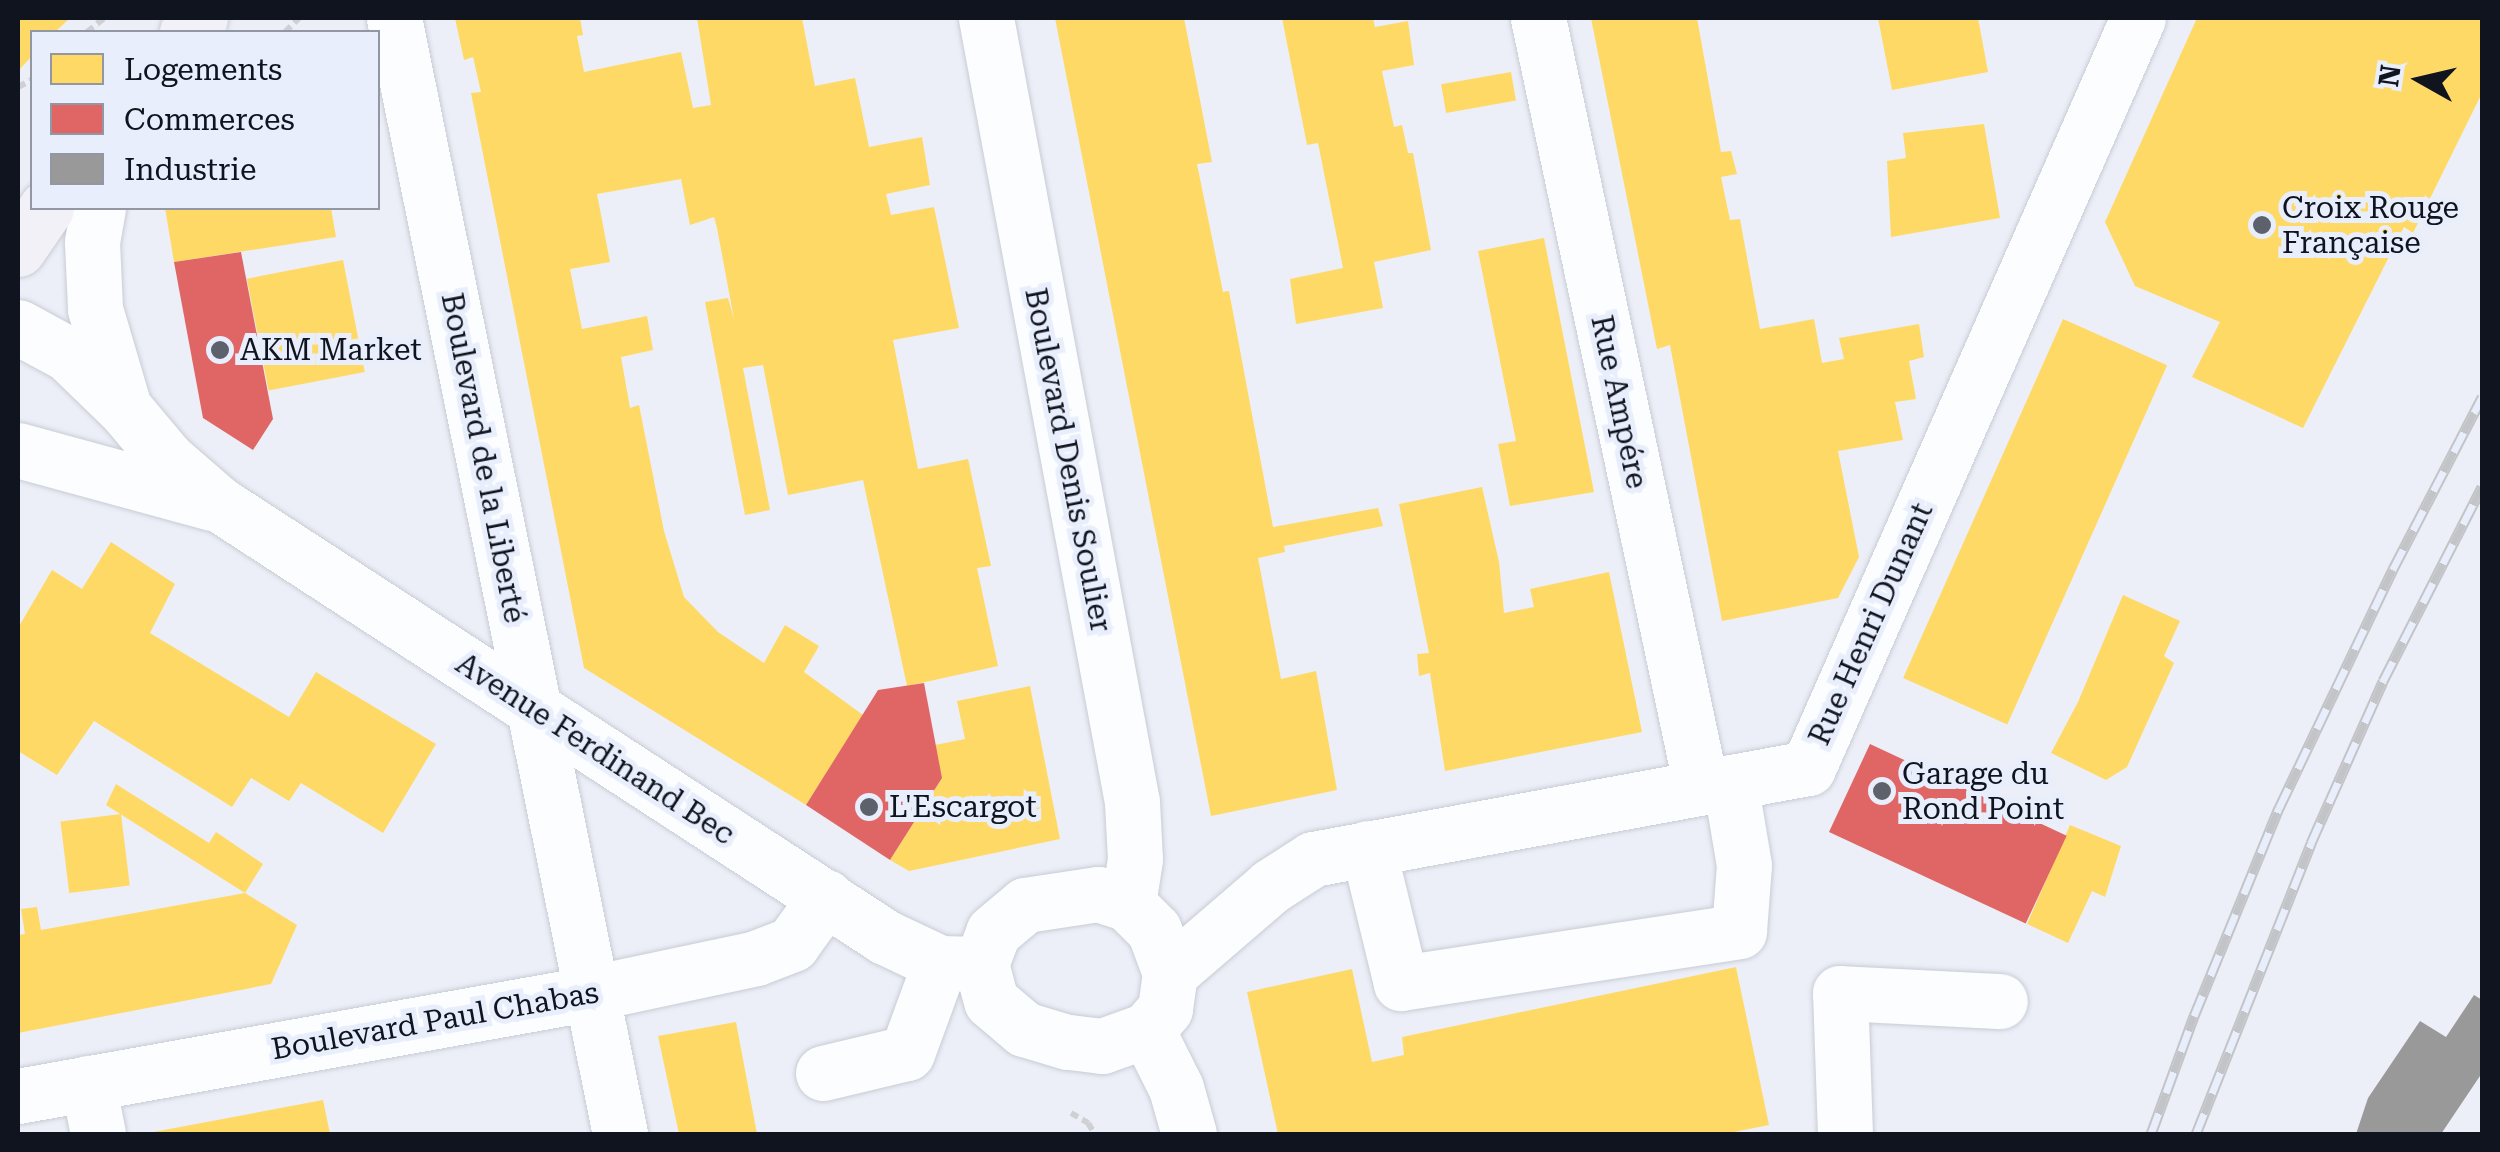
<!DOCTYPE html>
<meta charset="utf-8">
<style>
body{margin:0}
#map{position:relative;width:2500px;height:1152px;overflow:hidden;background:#eceff7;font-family:"Roboto Serif",serif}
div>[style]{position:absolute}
.homes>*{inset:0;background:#ffd966;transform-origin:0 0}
.shops>*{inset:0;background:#e06666;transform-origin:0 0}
.industry>*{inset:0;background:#999}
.path>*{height:6px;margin-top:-3px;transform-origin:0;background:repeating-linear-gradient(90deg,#cfd0d3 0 8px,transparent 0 13px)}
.roads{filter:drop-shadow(0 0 2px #c8ccd5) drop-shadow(0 0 2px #c8ccd5)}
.minor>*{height:55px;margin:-27.5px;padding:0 27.5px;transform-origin:27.5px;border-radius:27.5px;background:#fcfdfe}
.major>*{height:55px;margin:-27.5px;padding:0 27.5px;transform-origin:27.5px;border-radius:27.5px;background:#f2f1f8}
.rail>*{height:11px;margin-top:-5.5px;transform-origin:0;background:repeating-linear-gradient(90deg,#e8eefb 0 22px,#c3c4c7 0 44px);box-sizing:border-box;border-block:2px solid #c3c4c7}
.dots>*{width:28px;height:28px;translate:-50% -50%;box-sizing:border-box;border:5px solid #e8eefb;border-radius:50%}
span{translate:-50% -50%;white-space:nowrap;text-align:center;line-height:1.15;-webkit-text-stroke:10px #e8eefb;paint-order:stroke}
.poi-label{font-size:30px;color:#10141f}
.left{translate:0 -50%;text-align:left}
.street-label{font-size:30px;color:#10141f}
.frame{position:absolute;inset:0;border:20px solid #10141f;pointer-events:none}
.legend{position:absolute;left:30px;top:30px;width:350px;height:180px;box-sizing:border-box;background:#e8eefb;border:2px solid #9297a3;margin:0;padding:12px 18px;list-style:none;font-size:30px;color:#10141f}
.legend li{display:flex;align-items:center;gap:20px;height:50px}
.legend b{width:50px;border:2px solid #9297a3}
.north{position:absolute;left:2370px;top:30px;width:100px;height:100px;-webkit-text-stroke:8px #e8eefb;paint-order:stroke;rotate:278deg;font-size:28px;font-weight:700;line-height:40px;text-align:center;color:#10141f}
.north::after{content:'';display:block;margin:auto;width:35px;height:45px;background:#10141f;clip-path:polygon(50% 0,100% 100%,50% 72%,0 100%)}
</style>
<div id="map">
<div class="homes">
<div style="clip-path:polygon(18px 18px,70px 18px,55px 32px,32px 32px,32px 56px,18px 71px)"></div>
<div style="clip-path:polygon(455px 18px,580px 18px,583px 35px,577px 36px,584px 72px,681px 52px,693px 108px,711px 105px,697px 18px,802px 18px,815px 86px,855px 78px,869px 147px,922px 137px,930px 185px,886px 194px,891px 215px,934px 207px,959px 328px,893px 340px,918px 469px,968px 459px,991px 566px,977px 568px,998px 666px,907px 686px,863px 480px,788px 495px,763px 365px,743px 368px,770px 510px,745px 515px,705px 302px,728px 298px,734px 319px,717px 228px,714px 217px,690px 225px,681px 179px,597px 194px,610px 262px,570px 269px,582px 329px,647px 316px,653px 350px,621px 357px,630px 408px,639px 405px,664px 531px,684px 597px,718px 632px,764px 663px,785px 625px,819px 646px,804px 672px,863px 715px,806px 805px,584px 668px,471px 93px,481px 92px,473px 57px,464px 60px)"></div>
<div style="clip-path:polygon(1055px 18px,1184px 18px,1212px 162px,1197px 164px,1223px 292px,1229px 291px,1273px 527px,1378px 508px,1383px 526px,1284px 546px,1285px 552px,1258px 558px,1281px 679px,1316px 671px,1337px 790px,1211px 816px)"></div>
<div style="clip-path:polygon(1282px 18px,1373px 18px,1375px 27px,1408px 21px,1414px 65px,1382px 71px,1394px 127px,1402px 125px,1408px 153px,1413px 153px,1431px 250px,1374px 262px,1383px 308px,1296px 324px,1290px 279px,1343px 268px,1318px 143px,1307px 145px)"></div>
<div style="clip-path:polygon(1591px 18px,1697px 18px,1721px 152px,1731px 151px,1737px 174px,1721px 177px,1730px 220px,1740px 219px,1760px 329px,1814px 319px,1822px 363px,1844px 359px,1839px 338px,1919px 324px,1924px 357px,1909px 361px,1916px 399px,1895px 402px,1903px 440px,1838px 451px,1859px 557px,1838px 598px,1722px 621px,1670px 345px,1657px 349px)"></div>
<div style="clip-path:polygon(1878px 18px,1978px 18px,1988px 72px,1892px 90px)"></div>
<div style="clip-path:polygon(2197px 18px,2482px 18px,2482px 93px,2413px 233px,2404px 227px,2303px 428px,2192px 377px,2220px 322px,2135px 286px,2105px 222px)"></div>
<div style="left:1511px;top:72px;width:29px;height:71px;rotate:80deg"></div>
<div style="clip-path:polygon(1984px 124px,2000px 218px,1891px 237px,1887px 161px,1906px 158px,1903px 133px)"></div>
<div style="clip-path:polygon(165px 208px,331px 208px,336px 237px,174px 262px)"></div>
<div style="clip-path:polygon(1544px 238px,1594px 492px,1510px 506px,1498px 444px,1516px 441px,1478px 251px)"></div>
<div style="left:343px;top:260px;width:114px;height:98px;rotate:79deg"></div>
<div style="left:2063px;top:319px;width:114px;height:393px;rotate:24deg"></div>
<div style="clip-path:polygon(1482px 487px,1499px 562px,1504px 613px,1534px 607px,1530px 589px,1609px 572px,1642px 732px,1445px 771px,1430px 673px,1419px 676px,1417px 654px,1429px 653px,1399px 504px)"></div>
<div style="clip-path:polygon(111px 542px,175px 584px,150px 633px,289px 717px,316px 672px,436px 744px,383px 833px,301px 783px,289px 801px,251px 778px,232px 807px,94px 721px,57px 775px,18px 751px,18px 628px,52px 570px,82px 589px)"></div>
<div style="clip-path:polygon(2123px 595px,2180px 621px,2164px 656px,2174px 663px,2127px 767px,2106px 780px,2051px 753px,2078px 702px)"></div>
<div style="clip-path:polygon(1030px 686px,1060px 839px,909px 871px,890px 860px,942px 778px,935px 745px,965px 739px,957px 701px)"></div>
<div style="clip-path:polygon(116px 784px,209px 843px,216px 832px,263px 864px,245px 893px,297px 925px,271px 984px,18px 1033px,18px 935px,25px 934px,21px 909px,37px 907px,41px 930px,245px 893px,106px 805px)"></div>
<div style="left:121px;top:814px;width:72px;height:61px;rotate:83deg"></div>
<div style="clip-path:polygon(2070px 825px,2121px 846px,2105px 897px,2092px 891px,2068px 943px,2027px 924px)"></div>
<div style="clip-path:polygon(1736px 967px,1769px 1125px,1724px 1134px,1278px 1134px,1247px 992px,1352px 969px,1372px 1062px,1404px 1055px,1402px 1037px)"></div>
<div style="clip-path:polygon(736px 1022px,757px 1134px,679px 1134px,658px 1036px)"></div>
<div style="clip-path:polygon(323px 1100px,330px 1134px,148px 1134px,148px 1133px)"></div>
</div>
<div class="shops">
<div style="clip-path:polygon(241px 252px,273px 419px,253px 450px,203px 418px,174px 262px)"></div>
<div style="clip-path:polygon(924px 683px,942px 778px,890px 860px,806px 805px,878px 690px)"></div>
<div style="left:1870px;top:744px;width:217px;height:97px;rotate:25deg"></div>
</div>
<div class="industry">
<div style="clip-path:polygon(2474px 995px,2482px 1000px,2482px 1073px,2441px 1134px,2356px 1134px,2368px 1098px,2420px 1021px,2446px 1037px)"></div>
</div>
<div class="path">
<div style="left:87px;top:32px;width:22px;rotate:-39deg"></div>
<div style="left:285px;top:32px;width:20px;rotate:-45deg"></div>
<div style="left:18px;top:87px;width:16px;rotate:-27deg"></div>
<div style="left:1071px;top:1113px;width:20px;rotate:30deg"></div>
<div style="left:1088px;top:1123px;width:13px;rotate:58deg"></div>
</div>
<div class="roads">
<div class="minor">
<div style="left:394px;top:18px;width:1139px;rotate:78.55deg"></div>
<div style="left:986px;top:18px;width:797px;rotate:79.45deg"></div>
<div style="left:1132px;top:802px;width:57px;rotate:87deg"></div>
<div style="left:1135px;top:859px;width:46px;rotate:98.8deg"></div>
<div style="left:1538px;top:18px;width:786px;rotate:78.03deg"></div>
<div style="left:98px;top:208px;width:35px;rotate:100deg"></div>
<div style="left:92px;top:242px;width:67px;rotate:87.4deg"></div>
<div style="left:95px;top:309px;width:96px;rotate:73.6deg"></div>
<div style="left:18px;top:327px;width:57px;rotate:28.4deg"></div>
<div style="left:68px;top:354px;width:79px;rotate:44deg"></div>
<div style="left:125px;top:409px;width:65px;rotate:50deg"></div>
<div style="left:167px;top:459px;width:69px;rotate:40.9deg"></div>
<div style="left:219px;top:504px;width:794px;rotate:33.03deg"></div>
<div style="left:885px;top:937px;width:61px;rotate:25.3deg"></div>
<div style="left:940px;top:963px;width:41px;rotate:1.4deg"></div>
<div style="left:18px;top:450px;width:201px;rotate:15.3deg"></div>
<div style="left:1368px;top:848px;width:139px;rotate:76.3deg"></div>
<div style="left:1401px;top:983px;width:342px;rotate:-8.7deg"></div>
<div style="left:1739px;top:931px;width:66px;rotate:-85.7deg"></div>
<div style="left:1744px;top:865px;width:84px;rotate:-99.6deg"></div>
<div style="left:1098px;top:894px;width:32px;rotate:18deg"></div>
<div style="left:1128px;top:904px;width:37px;rotate:45deg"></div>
<div style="left:1154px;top:930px;width:46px;rotate:69.6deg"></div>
<div style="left:1170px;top:973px;width:36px;rotate:98deg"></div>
<div style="left:1165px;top:1009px;width:28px;rotate:131deg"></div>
<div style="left:1147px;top:1030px;width:48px;rotate:160.4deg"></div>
<div style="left:1102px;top:1046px;width:35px;rotate:-173deg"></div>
<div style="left:1067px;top:1042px;width:45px;rotate:-163.2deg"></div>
<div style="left:1024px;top:1029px;width:43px;rotate:-139.7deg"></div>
<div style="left:991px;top:1001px;width:38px;rotate:-105deg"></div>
<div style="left:981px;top:964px;width:34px;rotate:-69deg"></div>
<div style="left:993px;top:932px;width:42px;rotate:-40.2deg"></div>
<div style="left:1025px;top:905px;width:74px;rotate:-8.6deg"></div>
<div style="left:1170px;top:973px;width:133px;rotate:-40.7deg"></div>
<div style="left:1271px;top:886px;width:50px;rotate:-32.7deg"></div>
<div style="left:1313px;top:859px;width:503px;rotate:-10.42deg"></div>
<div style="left:1808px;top:768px;width:819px;rotate:-66.25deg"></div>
<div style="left:1147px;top:1030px;width:65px;rotate:63.4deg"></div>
<div style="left:1176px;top:1088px;width:48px;rotate:74.2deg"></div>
<div style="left:823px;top:1073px;width:86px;rotate:-13.4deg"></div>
<div style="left:907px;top:1053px;width:96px;rotate:-69.9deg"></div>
<div style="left:88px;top:1083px;width:52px;rotate:78.9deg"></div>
<div style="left:18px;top:1096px;width:583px;rotate:-10.17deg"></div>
<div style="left:592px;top:993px;width:168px;rotate:-12deg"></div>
<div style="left:756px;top:958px;width:39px;rotate:-21deg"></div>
<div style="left:792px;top:944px;width:58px;rotate:-54.1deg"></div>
<div style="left:1845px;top:1134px;width:141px;rotate:-92deg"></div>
<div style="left:1840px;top:993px;width:160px;rotate:2.9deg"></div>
</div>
<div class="major">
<div style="left:187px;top:32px;width:19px;rotate:-47deg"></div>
<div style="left:18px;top:249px;width:50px;rotate:-55.7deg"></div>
</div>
</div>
<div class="rail">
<div style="left:2151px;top:1134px;width:126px;rotate:-70deg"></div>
<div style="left:2194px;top:1016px;width:225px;rotate:-67.8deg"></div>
<div style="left:2279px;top:808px;width:265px;rotate:-64.5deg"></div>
<div style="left:2393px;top:569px;width:194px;rotate:-62.6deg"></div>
<div style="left:2196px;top:1134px;width:313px;rotate:-68.4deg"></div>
<div style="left:2311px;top:843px;width:177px;rotate:-66deg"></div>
<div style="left:2383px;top:681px;width:218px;rotate:-63deg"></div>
</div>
<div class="dots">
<div style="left:2262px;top:225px;background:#5d616b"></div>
<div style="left:220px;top:350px;background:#5d616b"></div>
<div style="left:1882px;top:791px;background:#5d616b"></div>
<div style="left:869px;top:807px;background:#5d616b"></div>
</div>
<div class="poi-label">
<span class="left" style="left:2282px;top:225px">Croix Rouge<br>Française</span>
<span class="left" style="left:240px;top:350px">AKM Market</span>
<span class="left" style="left:1902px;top:791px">Garage du<br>Rond Point</span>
<span class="left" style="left:889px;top:807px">L'Escargot</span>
</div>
<div class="street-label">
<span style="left:1619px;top:402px;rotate:78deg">Rue Ampére</span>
<span style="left:483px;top:458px;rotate:79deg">Boulevard de la Liberté</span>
<span style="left:1068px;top:460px;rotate:79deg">Boulevard Denis Soulier</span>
<span style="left:1871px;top:624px;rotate:-66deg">Rue Henri Dunant</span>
<span style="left:595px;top:749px;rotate:33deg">Avenue Ferdinand Bec</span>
<span style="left:435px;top:1021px;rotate:-10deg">Boulevard Paul Chabas</span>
</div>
<div class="frame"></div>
<ul class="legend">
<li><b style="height:28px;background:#ffd966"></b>Logements</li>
<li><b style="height:28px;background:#e06666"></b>Commerces</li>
<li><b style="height:28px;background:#999"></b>Industrie</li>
</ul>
<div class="north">N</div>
</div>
